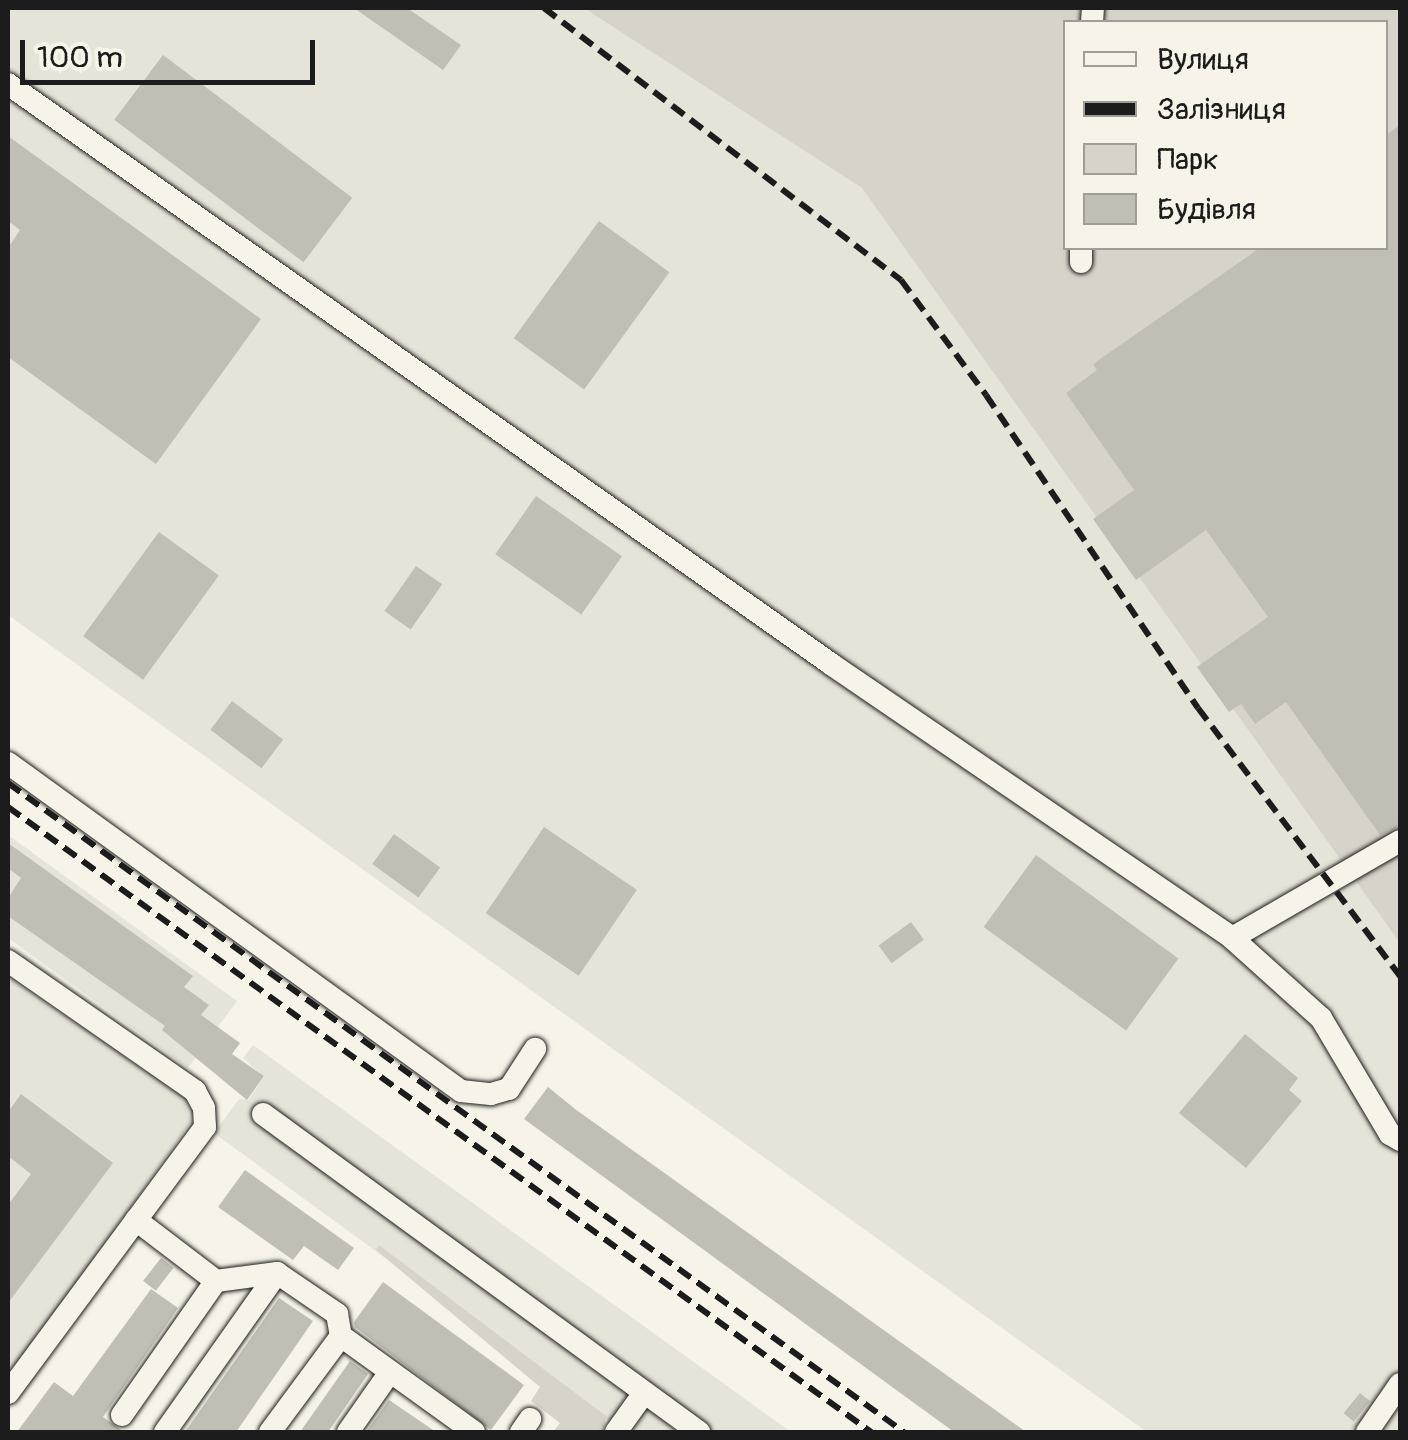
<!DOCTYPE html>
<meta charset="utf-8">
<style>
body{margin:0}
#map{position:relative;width:1408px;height:1440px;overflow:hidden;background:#f7f3e8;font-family:Pangolin,sans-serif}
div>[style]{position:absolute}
.built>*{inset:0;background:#e6e3d9}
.green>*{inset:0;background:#d7d3cb}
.building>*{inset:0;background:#c0beb5;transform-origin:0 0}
.roads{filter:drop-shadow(0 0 2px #1c1c1c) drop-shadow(0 0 2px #1c1c1c)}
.minor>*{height:22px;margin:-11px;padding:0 11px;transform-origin:11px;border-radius:11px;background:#f7f3e8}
.rail>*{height:6px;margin-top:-3px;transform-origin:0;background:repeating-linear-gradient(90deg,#1c1c1c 0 15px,transparent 0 23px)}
span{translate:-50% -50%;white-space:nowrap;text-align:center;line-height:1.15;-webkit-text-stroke:8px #f7f3e8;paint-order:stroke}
.frame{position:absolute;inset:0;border:10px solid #1c1c1c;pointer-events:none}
.legend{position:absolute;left:1063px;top:20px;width:325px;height:230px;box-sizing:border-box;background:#f7f3e8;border:2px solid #9f9d96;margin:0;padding:12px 18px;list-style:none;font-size:30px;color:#1c1c1c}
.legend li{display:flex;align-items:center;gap:20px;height:50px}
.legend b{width:50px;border:2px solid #9f9d96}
.scale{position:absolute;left:20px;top:40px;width:295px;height:45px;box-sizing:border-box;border:5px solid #1c1c1c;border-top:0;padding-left:12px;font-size:30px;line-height:35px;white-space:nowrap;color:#1c1c1c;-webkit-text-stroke:8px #f7f3e8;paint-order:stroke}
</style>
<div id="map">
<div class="built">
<div style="clip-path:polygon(evenodd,8px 8px,1400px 8px,1400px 1432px,1147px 1432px,8px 615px,8px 8px,1066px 22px,1386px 22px,1386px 248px,1066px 248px,1066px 22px)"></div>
<div style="clip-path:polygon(8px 835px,237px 1001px,188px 1068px,8px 938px)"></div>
<div style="clip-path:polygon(8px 977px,186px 1099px,190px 1123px,8px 1380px)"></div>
<div style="clip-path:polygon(253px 1045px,791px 1432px,624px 1432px,214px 1133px,239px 1099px,248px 1100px,264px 1077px,243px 1058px)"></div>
</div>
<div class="green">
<div style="clip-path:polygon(evenodd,584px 8px,1400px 8px,1400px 943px,862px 188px,584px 8px,1066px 22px,1386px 22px,1386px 248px,1066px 248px,1066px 22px)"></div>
<div style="clip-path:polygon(379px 1245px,606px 1416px,603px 1432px,553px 1432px,560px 1423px,531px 1401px,540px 1387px,376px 1250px)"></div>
</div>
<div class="building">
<div style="clip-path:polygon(354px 8px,407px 8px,461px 45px,443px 70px)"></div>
<div style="left:163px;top:55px;width:237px;height:81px;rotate:37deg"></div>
<div style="clip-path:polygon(1400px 125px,1400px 826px,1380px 835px,1286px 702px,1255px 724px,1241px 704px,1229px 712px,1197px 667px,1268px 617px,1206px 530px,1136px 580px,1093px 519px,1134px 490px,1066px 393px,1097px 370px,1093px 364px,1260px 248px,1386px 248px,1386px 135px)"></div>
<div style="clip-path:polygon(8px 136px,261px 319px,156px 464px,8px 357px,8px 248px,20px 230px,8px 221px)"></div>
<div style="left:599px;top:221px;width:87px;height:145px;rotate:36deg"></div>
<div style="left:536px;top:496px;width:105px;height:71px;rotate:35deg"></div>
<div style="left:159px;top:532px;width:74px;height:129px;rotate:36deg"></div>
<div style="left:416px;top:566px;width:32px;height:55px;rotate:35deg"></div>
<div style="left:232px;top:701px;width:64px;height:36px;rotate:37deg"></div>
<div style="left:544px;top:827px;width:112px;height:104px;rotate:34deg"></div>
<div style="left:394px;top:834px;width:57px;height:37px;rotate:36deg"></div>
<div style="clip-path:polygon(8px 843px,193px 976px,184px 987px,209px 1005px,201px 1015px,240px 1043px,232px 1054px,264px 1076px,247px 1100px,162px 1030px,165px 1026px,8px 916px,8px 898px,21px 878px,8px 868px)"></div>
<div style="left:1036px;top:855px;width:176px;height:89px;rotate:36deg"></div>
<div style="left:911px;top:922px;width:22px;height:40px;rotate:54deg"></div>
<div style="clip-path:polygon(1245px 1034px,1298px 1078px,1289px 1090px,1302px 1101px,1246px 1168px,1179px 1113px)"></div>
<div style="clip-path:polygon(548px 1087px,575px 1109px,1026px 1432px,954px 1432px,524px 1119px)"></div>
<div style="clip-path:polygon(21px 1094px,113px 1163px,8px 1303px,8px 1205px,31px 1174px,8px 1156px,8px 1112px)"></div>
<div style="clip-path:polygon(245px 1170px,354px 1248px,338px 1270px,304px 1246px,293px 1260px,218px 1207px)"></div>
<div style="left:161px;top:1258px;width:16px;height:29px;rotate:38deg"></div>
<div style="clip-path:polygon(383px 1282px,524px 1385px,491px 1430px,355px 1327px,354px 1322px)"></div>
<div style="clip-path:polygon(151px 1289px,178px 1308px,103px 1417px,124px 1432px,17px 1432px,54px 1382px,73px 1396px)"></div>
<div style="clip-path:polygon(279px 1298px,313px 1321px,236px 1432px,185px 1432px)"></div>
<div style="clip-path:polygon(350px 1361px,368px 1374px,328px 1432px,300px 1432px)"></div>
<div style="left:1360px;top:1393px;width:13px;height:26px;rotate:39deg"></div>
<div style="clip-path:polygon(389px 1400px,436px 1432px,366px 1432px)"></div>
</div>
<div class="roads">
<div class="minor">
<div style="left:1092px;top:22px;width:14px;rotate:-86deg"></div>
<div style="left:8px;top:84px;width:1007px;rotate:35.17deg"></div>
<div style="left:831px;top:664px;width:486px;rotate:34.3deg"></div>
<div style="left:1232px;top:938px;width:120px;rotate:42deg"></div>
<div style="left:1321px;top:1018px;width:135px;rotate:59.3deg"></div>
<div style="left:1390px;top:1134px;width:12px;rotate:31deg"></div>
<div style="left:1081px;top:262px;width:14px;rotate:-90deg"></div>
<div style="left:8px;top:763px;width:559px;rotate:35.91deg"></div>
<div style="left:461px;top:1091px;width:30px;rotate:6deg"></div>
<div style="left:491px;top:1094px;width:19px;rotate:-16deg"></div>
<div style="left:509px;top:1089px;width:48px;rotate:-57deg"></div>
<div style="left:1232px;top:938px;width:194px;rotate:-30deg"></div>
<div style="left:8px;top:961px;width:228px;rotate:34.8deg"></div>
<div style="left:195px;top:1091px;width:19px;rotate:62deg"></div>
<div style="left:204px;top:1108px;width:19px;rotate:87deg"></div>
<div style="left:205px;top:1127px;width:331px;rotate:126.5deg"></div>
<div style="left:263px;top:1114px;width:540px;rotate:36.11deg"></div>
<div style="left:136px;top:1220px;width:101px;rotate:37.3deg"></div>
<div style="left:216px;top:1281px;width:62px;rotate:-7.5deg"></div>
<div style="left:277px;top:1273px;width:73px;rotate:34.3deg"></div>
<div style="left:337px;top:1314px;width:22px;rotate:80deg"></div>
<div style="left:122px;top:1415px;width:164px;rotate:-55deg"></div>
<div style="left:165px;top:1432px;width:194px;rotate:-54.8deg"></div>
<div style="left:270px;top:1432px;width:119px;rotate:-53.5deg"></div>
<div style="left:341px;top:1336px;width:164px;rotate:35.8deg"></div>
<div style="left:348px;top:1432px;width:73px;rotate:-55deg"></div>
<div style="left:521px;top:1432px;width:16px;rotate:-55deg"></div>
<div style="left:616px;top:1432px;width:48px;rotate:-54.3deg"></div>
<div style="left:1367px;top:1432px;width:58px;rotate:-55.5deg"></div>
</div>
</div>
<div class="rail">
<div style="left:544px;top:8px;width:449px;rotate:37.3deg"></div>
<div style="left:901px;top:280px;width:143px;rotate:53.5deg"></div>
<div style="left:986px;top:395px;width:378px;rotate:55.9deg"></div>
<div style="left:1198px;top:708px;width:336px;rotate:53deg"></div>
<div style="left:8px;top:783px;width:1106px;rotate:35.92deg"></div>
<div style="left:8px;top:807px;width:1066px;rotate:35.91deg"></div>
</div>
<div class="frame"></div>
<ul class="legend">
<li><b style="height:12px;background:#f7f3e8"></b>Вулиця</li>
<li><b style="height:12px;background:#1c1c1c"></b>Залізниця</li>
<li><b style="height:28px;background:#d7d3cb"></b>Парк</li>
<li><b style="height:28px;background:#c0beb5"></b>Будівля</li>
</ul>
<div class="scale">100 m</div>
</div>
